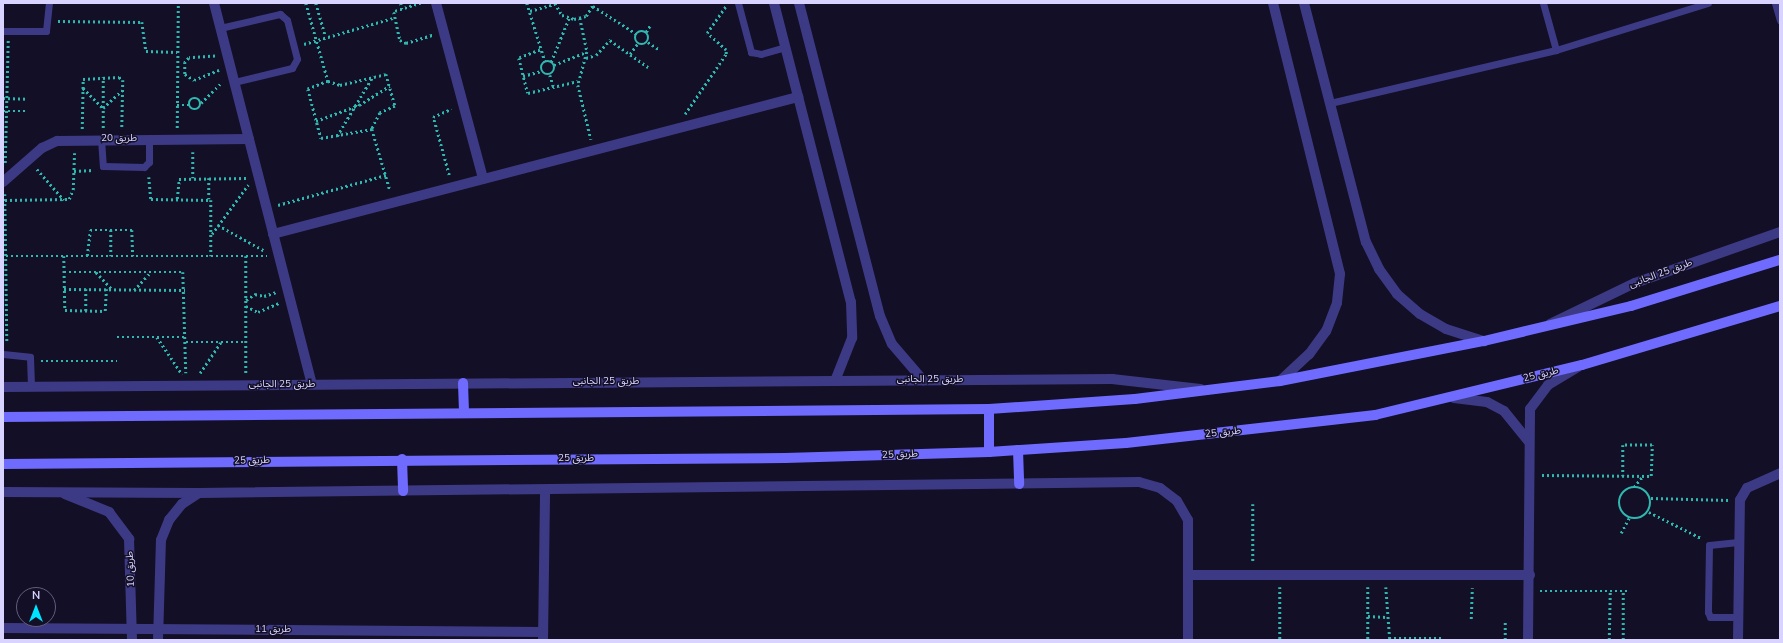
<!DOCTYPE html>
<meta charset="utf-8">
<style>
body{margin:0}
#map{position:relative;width:1783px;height:643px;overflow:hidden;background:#130f26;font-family:"Nunito Sans","Noto Sans Arabic",sans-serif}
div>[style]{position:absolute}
.path>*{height:2.5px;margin-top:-1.25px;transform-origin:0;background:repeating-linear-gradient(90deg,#2fb8b0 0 2px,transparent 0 5px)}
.path>.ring{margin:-1.25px;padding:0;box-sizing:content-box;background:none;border:2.5px solid #2fb8b0;border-radius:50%}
.lane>*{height:7px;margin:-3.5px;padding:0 3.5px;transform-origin:3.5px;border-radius:3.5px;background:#3d3a85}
.street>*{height:10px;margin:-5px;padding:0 5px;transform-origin:5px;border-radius:5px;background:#3d3a85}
.secondary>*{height:10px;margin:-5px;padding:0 5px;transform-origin:5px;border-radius:5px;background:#6f6bff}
span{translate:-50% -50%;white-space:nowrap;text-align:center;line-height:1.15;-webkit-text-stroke:3px #130f26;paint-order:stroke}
.street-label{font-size:10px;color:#d9d4ff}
.frame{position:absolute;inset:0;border:4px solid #d9d4ff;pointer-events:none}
.north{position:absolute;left:16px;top:587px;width:40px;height:40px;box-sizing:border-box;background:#130f26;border:1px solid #625e7d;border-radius:50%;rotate:0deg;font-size:11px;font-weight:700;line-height:16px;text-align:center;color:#d9d4ff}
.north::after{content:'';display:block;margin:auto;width:14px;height:18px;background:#00e5ff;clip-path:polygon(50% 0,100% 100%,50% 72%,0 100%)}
</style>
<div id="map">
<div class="path">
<div style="left:306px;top:3px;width:81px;rotate:74.2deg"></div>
<div style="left:328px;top:81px;width:13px;rotate:18deg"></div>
<div style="left:340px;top:85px;width:47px;rotate:-13.4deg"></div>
<div style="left:386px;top:74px;width:33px;rotate:74deg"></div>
<div style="left:395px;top:106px;width:17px;rotate:155deg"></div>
<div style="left:380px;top:113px;width:18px;rotate:117deg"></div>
<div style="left:316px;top:3px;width:35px;rotate:74deg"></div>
<div style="left:401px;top:3px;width:6px;rotate:81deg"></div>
<div style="left:421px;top:3px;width:28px;rotate:162deg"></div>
<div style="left:394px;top:12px;width:29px;rotate:78deg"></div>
<div style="left:400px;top:40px;width:7px;rotate:27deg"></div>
<div style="left:406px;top:43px;width:28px;rotate:-17deg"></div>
<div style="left:527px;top:3px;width:61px;rotate:72.8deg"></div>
<div style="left:555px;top:3px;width:14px;rotate:60deg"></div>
<div style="left:562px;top:15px;width:13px;rotate:18deg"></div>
<div style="left:574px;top:19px;width:12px;rotate:-14deg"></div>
<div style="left:586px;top:16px;width:15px;rotate:-58deg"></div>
<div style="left:593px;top:6px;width:52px;rotate:32.5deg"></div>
<div style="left:530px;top:11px;width:26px;rotate:-16deg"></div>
<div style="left:580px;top:18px;width:35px;rotate:78deg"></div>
<div style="left:587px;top:52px;width:34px;rotate:105deg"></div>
<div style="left:578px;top:85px;width:56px;rotate:76.5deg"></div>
<div style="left:58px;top:21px;width:84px;rotate:0.7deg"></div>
<div style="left:142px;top:22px;width:29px;rotate:82deg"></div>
<div style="left:146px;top:51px;width:31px;rotate:2deg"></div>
<div class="ring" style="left:635px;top:31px;width:11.5px;height:11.5px"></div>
<div style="left:646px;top:32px;width:9px;rotate:-58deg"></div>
<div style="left:648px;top:42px;width:14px;rotate:34deg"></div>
<div style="left:304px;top:44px;width:93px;rotate:-16.3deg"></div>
<div style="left:540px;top:50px;width:22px;rotate:159deg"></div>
<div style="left:519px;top:58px;width:36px;rotate:76deg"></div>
<div style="left:528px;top:93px;width:51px;rotate:-13.5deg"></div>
<div style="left:630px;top:54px;width:14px;rotate:-54deg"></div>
<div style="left:215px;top:56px;width:26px;rotate:176deg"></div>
<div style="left:189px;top:58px;width:6px;rotate:135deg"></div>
<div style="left:185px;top:62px;width:12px;rotate:90deg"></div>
<div style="left:185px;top:74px;width:11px;rotate:34deg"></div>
<div style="left:194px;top:80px;width:27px;rotate:-22deg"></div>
<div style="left:586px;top:58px;width:10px;rotate:-17deg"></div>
<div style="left:596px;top:55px;width:21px;rotate:-47deg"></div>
<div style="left:610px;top:40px;width:47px;rotate:35.4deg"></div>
<div class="ring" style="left:541px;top:61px;width:11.5px;height:11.5px"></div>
<div style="left:551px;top:62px;width:48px;rotate:-67.8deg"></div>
<div style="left:554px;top:65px;width:35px;rotate:-22deg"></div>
<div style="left:550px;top:75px;width:14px;rotate:73deg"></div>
<div style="left:523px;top:76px;width:20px;rotate:-15deg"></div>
<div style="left:328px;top:81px;width:22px;rotate:158deg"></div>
<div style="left:308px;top:89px;width:51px;rotate:75.1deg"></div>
<div style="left:321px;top:138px;width:52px;rotate:-10deg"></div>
<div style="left:372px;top:129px;width:64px;rotate:73.6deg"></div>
<div style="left:83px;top:88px;width:28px;rotate:45deg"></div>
<div style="left:103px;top:108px;width:26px;rotate:-43deg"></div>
<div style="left:3px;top:98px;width:24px;rotate:2deg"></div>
<div class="ring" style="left:189.5px;top:98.5px;width:8.5px;height:8.5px"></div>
<div style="left:201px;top:103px;width:30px;rotate:-45deg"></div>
<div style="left:177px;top:105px;width:13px"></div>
<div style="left:3px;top:111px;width:24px"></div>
<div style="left:685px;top:114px;width:73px;rotate:-55.7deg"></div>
<div style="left:726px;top:54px;width:4px;rotate:-90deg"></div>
<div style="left:726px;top:50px;width:25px;rotate:-138deg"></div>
<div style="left:707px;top:33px;width:33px;rotate:-55deg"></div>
<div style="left:316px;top:121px;width:46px;rotate:-20.4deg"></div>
<div style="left:359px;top:105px;width:36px;rotate:-32deg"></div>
<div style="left:103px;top:128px;width:51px;rotate:-90deg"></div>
<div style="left:177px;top:128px;width:125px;rotate:-89.5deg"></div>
<div style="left:82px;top:129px;width:50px;rotate:-88.9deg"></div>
<div style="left:83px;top:79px;width:36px;rotate:-3deg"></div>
<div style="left:119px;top:77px;width:5px;rotate:37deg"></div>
<div style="left:123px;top:80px;width:49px;rotate:91.2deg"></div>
<div style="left:337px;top:136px;width:70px;rotate:-59deg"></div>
<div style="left:193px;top:152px;width:26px;rotate:90deg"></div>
<div style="left:5px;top:163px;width:123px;rotate:-88.6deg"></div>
<div style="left:37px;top:169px;width:41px;rotate:48.9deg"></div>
<div style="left:74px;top:171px;width:20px;rotate:-3deg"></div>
<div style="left:449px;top:175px;width:60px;rotate:-105.4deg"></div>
<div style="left:433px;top:117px;width:20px;rotate:-24deg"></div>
<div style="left:149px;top:177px;width:22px;rotate:85deg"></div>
<div style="left:151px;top:199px;width:60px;rotate:1deg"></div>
<div style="left:211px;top:200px;width:56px;rotate:90deg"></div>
<div style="left:209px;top:178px;width:21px;rotate:90deg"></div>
<div style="left:5px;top:194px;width:149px;rotate:89.2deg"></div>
<div style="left:177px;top:199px;width:20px;rotate:-84deg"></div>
<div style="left:179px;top:179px;width:68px;rotate:-0.8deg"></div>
<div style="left:5px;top:200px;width:64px;rotate:-0.9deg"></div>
<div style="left:69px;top:199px;width:10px;rotate:-66deg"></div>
<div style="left:73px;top:190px;width:37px;rotate:-88deg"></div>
<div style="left:278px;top:205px;width:112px;rotate:-15.5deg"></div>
<div style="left:218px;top:225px;width:54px;rotate:29deg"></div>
<div style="left:111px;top:230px;width:26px;rotate:90deg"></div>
<div style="left:212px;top:234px;width:61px;rotate:-53.7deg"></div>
<div style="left:6px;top:256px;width:261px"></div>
<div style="left:64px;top:256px;width:54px;rotate:88.9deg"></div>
<div style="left:65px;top:310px;width:40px;rotate:1.4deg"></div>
<div style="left:105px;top:311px;width:22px;rotate:-87deg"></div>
<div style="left:87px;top:256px;width:26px;rotate:-83deg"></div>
<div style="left:90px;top:230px;width:42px"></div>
<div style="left:132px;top:230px;width:26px;rotate:88deg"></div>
<div style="left:246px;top:256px;width:118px;rotate:90deg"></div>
<div style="left:64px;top:272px;width:119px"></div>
<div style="left:183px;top:272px;width:101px;rotate:88.3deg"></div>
<div style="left:96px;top:272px;width:23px;rotate:47deg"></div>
<div style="left:64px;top:289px;width:121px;rotate:0.5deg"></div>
<div style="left:86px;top:289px;width:23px;rotate:90deg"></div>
<div style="left:134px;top:290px;width:25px;rotate:-47deg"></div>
<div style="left:246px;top:300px;width:11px;rotate:-34deg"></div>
<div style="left:255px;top:294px;width:9px;rotate:13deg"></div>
<div style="left:264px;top:296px;width:13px;rotate:-18deg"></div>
<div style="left:246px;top:306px;width:13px;rotate:27deg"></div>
<div style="left:258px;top:312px;width:23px;rotate:-23deg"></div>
<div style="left:117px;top:337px;width:69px"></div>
<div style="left:157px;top:337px;width:45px;rotate:56deg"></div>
<div style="left:186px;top:342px;width:60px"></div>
<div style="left:41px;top:361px;width:76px"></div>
<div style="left:200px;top:373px;width:37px;rotate:-56deg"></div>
<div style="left:1542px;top:475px;width:109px;rotate:0.5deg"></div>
<div style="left:1651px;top:476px;width:31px;rotate:-88deg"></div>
<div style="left:1652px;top:445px;width:29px;rotate:180deg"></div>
<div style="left:1623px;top:445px;width:31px;rotate:90deg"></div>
<div style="left:1634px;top:487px;width:14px;rotate:-51deg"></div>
<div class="ring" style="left:1619px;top:487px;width:29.5px;height:29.5px"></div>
<div style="left:1651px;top:498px;width:78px;rotate:1.5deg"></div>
<div style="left:1253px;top:504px;width:59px;rotate:90deg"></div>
<div style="left:1649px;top:512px;width:58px;rotate:26.6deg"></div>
<div style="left:1621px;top:533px;width:17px;rotate:-62deg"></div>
<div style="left:1280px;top:587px;width:53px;rotate:90deg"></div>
<div style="left:1368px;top:587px;width:53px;rotate:90deg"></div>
<div style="left:1386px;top:587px;width:53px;rotate:85.7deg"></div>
<div style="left:1540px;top:591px;width:90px"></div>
<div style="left:1368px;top:616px;width:18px;rotate:3deg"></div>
<div style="left:1471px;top:619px;width:31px;rotate:-88deg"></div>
<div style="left:1389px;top:638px;width:55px"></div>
<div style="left:1505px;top:640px;width:20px;rotate:-90deg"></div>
<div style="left:1609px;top:640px;width:49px;rotate:-88.8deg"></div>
<div style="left:1623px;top:640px;width:48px;rotate:-90deg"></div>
</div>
<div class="lane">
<div style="left:738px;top:3px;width:51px;rotate:75.1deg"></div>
<div style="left:751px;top:52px;width:10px;rotate:11deg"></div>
<div style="left:761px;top:54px;width:25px;rotate:-16deg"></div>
<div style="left:1543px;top:3px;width:49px;rotate:74.5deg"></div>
<div style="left:1775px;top:3px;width:18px;rotate:74deg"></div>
<div style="left:220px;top:28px;width:62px;rotate:-13.1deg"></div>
<div style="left:280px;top:14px;width:9px;rotate:41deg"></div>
<div style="left:287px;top:20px;width:40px;rotate:75.6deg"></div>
<div style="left:297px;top:59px;width:10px;rotate:119deg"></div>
<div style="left:292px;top:68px;width:60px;rotate:166.4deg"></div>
<div style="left:3px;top:31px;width:43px"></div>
<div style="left:46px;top:31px;width:28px;rotate:-84deg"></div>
<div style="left:1330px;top:103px;width:232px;rotate:-13.2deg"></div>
<div style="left:1556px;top:50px;width:159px;rotate:-17.2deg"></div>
<div style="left:101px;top:139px;width:27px;rotate:86deg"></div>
<div style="left:103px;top:166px;width:41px;rotate:1.4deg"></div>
<div style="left:144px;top:167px;width:7px;rotate:-45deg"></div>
<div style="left:149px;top:162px;width:23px;rotate:-90deg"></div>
<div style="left:3px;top:354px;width:27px;rotate:6deg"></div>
<div style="left:30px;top:357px;width:29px;rotate:88deg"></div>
<div style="left:1738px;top:542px;width:29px;rotate:174deg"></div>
<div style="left:1709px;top:545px;width:67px;rotate:90.9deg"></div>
<div style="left:1708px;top:612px;width:5px;rotate:68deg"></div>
<div style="left:1710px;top:617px;width:28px"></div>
</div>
<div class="street">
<div style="left:214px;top:3px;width:393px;rotate:75.6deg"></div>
<div style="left:436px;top:3px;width:182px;rotate:75deg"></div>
<div style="left:774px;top:3px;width:309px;rotate:75.6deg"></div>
<div style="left:851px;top:302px;width:36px;rotate:88deg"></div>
<div style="left:852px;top:338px;width:46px;rotate:111.6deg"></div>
<div style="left:799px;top:3px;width:323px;rotate:75.5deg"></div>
<div style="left:880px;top:316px;width:30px;rotate:67deg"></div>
<div style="left:892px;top:344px;width:48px;rotate:49.3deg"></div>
<div style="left:1273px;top:3px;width:279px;rotate:76.1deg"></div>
<div style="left:1340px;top:274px;width:29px;rotate:96deg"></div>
<div style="left:1337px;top:303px;width:30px;rotate:111deg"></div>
<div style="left:1326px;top:331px;width:29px;rotate:126deg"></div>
<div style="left:1309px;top:354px;width:40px;rotate:137deg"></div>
<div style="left:1304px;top:3px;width:247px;rotate:75.5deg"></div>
<div style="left:1366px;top:242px;width:30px;rotate:64deg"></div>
<div style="left:1379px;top:269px;width:31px;rotate:54deg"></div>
<div style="left:1397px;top:294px;width:30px;rotate:41deg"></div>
<div style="left:1420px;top:314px;width:30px;rotate:30deg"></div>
<div style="left:1446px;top:329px;width:40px;rotate:18deg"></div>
<div style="left:3px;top:182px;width:52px;rotate:-41.1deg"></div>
<div style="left:42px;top:148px;width:17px;rotate:-25deg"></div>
<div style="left:57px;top:141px;width:192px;rotate:-0.6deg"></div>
<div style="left:273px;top:234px;width:543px;rotate:-14.63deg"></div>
<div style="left:1550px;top:324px;width:94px;rotate:-25.8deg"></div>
<div style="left:1635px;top:283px;width:154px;rotate:-19.4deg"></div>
<div style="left:3px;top:387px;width:1109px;rotate:-0.41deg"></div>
<div style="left:1112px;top:379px;width:89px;rotate:6.5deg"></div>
<div style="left:1454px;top:398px;width:33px;rotate:7deg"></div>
<div style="left:1487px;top:402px;width:19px;rotate:28deg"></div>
<div style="left:1504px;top:411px;width:38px;rotate:51deg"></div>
<div style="left:3px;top:492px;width:196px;rotate:0.3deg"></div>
<div style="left:199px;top:493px;width:940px;rotate:-0.67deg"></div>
<div style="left:1139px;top:482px;width:22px;rotate:16deg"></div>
<div style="left:1160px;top:488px;width:21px;rotate:37deg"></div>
<div style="left:1177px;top:501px;width:22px;rotate:60deg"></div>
<div style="left:1188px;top:520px;width:120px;rotate:90deg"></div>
<div style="left:65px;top:494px;width:48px;rotate:22.2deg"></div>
<div style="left:109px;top:512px;width:34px;rotate:53deg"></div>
<div style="left:129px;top:539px;width:101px;rotate:88.3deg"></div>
<div style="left:1189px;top:575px;width:341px"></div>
<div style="left:3px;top:628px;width:540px;rotate:0.42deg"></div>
<div style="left:158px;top:640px;width:100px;rotate:-88.3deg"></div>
<div style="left:161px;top:540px;width:22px;rotate:-68deg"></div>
<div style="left:169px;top:520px;width:21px;rotate:-51deg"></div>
<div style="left:182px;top:504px;width:20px;rotate:-33deg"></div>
<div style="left:543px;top:640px;width:150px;rotate:-89.2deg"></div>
<div style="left:1528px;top:640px;width:231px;rotate:-89.5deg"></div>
<div style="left:1530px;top:409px;width:30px;rotate:-53deg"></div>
<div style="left:1548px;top:385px;width:35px;rotate:-31deg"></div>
<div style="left:1738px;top:640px;width:140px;rotate:-89.2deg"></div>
<div style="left:1740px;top:500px;width:14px;rotate:-60deg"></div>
<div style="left:1747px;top:488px;width:36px;rotate:-24deg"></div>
</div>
<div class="secondary">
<div style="left:463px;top:383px;width:30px;rotate:88deg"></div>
<div style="left:989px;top:409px;width:43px;rotate:90deg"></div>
<div style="left:3px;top:417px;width:986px;rotate:-0.46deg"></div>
<div style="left:989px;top:409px;width:146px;rotate:-3.9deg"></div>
<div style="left:1135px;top:399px;width:146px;rotate:-7.1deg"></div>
<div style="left:1280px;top:381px;width:208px;rotate:-11.1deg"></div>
<div style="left:1484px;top:341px;width:151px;rotate:-13.4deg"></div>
<div style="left:1631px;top:306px;width:156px;rotate:-17.2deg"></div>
<div style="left:1018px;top:450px;width:34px;rotate:88deg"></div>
<div style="left:402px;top:459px;width:32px;rotate:88deg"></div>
<div style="left:3px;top:464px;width:782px;rotate:-0.44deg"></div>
<div style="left:785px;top:458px;width:204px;rotate:-1.7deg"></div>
<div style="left:989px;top:452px;width:137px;rotate:-3.8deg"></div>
<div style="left:1126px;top:443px;width:251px;rotate:-6.4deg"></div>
<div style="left:1375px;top:415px;width:213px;rotate:-13.6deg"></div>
<div style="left:1582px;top:365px;width:207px;rotate:-16.6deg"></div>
</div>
<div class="street-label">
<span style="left:119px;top:139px">طريق 20</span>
<span style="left:1661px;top:274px;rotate:-20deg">طريق 25 الجانبى</span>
<span style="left:1541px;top:375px;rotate:-14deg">طريق 25</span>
<span style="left:930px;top:380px">طريق 25 الجانبى</span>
<span style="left:606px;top:382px">طريق 25 الجانبى</span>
<span style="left:282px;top:385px">طريق 25 الجانبى</span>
<span style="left:1223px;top:433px;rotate:-6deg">طريق 25</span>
<span style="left:900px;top:455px;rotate:-2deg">طريق 25</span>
<span style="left:576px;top:459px">طريق 25</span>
<span style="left:252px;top:461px;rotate:-1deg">طريق 25</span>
<span style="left:131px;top:569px;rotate:-92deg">طريق 10</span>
<span style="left:273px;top:630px">طريق 11</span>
</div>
<div class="frame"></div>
<div class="north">N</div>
</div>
